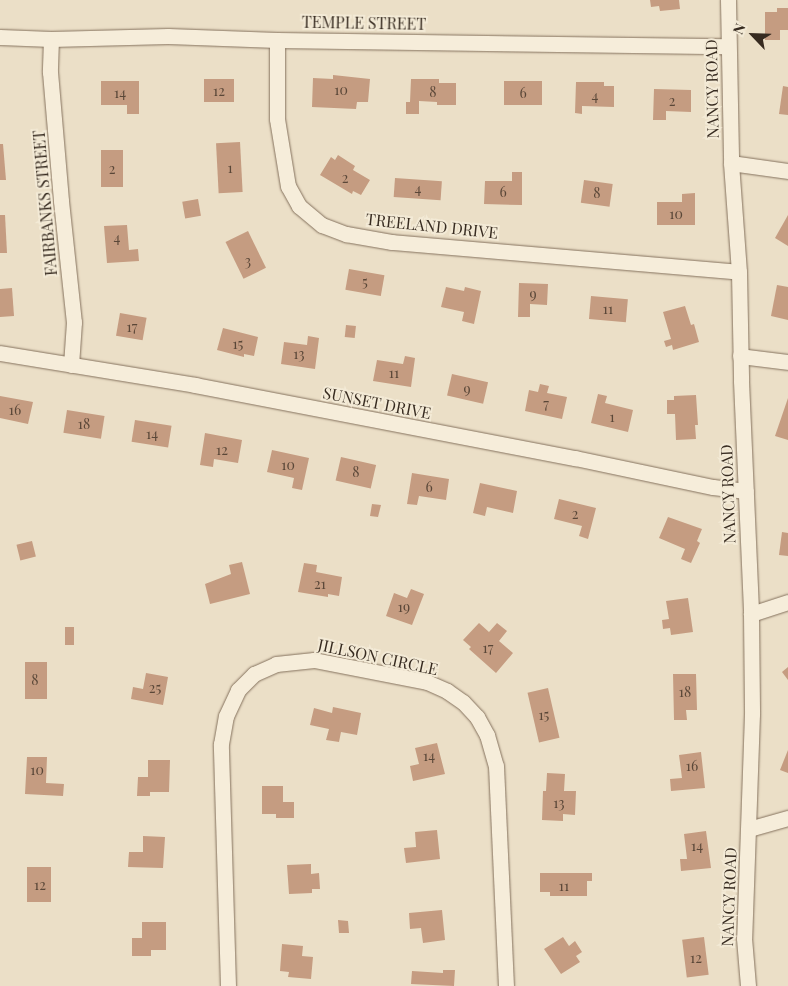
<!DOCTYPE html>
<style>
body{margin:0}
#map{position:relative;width:788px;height:986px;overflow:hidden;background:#ebdfc7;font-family:"Playfair Display",serif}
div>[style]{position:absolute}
.building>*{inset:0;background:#c59c81;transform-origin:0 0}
.roads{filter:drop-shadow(0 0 1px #85725e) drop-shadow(0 0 1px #85725e)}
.street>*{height:15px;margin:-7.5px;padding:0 7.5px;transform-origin:7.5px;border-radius:7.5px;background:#f6edda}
span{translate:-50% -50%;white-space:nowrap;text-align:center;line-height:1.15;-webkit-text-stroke:4px #f3ead6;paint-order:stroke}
.number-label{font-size:14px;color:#5a4738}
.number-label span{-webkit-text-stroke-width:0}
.street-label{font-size:16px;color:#372b20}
.north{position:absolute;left:728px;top:10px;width:50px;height:50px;-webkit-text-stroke:4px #f3ead6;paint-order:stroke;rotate:294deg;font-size:14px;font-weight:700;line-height:20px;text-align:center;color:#372b20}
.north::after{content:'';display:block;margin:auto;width:18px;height:22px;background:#372b20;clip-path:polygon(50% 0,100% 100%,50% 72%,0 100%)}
</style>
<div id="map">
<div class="building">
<div style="clip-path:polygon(650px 0,679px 0,680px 9px,660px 11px,659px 6px,651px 7px)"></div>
<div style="clip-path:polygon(777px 8px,788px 8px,788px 30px,780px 30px,780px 40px,765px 40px,765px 12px,777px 12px)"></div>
<div style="clip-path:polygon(333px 75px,370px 79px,368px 102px,357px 102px,356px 109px,312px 107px,313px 78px,333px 79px)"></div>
<div style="left:204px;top:79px;width:30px;height:23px"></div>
<div style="clip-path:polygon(411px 79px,439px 79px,439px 83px,456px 83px,456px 105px,437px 105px,437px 102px,419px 101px,419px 114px,406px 114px,406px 102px,410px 102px)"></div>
<div style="clip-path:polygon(101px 81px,139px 81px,139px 114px,127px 114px,127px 105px,101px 105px)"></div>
<div style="left:504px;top:81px;width:38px;height:24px"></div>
<div style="clip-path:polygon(576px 82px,604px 82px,604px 86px,614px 86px,614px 107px,582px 106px,582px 114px,575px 113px)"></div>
<div style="clip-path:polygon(783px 86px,788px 87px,788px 115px,779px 114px)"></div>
<div style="clip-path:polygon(654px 89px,691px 90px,691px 112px,666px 111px,666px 120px,653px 120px)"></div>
<div style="left:240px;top:142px;width:50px;height:24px;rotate:87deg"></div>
<div style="clip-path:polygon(0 144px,3px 144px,6px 180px,0 180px)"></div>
<div style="left:123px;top:150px;width:37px;height:22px;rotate:90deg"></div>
<div style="clip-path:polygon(338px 155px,355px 166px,353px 170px,370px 180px,361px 195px,353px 191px,352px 194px,320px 175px,331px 157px,335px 160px)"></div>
<div style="clip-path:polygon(512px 172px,522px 172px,522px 205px,484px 204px,485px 181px,512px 181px)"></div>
<div style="left:395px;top:178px;width:47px;height:19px;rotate:4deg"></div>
<div style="left:584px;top:180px;width:29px;height:23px;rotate:8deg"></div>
<div style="clip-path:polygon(695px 193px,695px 225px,657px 225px,657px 202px,682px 202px,682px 194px)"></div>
<div style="left:198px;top:199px;width:17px;height:16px;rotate:80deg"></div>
<div style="clip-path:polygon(0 215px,5px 215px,7px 253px,0 253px)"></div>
<div style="clip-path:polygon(788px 215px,788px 246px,775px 238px)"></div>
<div style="clip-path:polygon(127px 225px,129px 250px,138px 249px,139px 261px,107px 263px,104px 226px)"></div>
<div style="left:248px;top:231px;width:41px;height:25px;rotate:64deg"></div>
<div style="left:349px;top:269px;width:36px;height:21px;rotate:10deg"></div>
<div style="clip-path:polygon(519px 283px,548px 284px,547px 305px,530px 304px,530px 317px,518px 317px)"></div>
<div style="clip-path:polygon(777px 285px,788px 287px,788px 320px,771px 316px)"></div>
<div style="clip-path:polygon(446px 287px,464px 291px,465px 287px,481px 291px,474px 324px,462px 321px,464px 312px,441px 307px)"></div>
<div style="clip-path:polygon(12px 288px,14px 316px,0 317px,0 289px)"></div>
<div style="left:591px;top:296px;width:37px;height:23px;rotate:5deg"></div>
<div style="clip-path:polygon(685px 306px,691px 325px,694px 324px,699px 342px,673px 350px,672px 345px,666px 347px,664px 341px,671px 339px,663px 312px)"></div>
<div style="left:120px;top:313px;width:27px;height:23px;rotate:10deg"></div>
<div style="left:346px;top:325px;width:10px;height:12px;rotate:6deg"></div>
<div style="clip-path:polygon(223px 328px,258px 337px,254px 356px,244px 354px,244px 357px,217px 350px)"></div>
<div style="clip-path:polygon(308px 336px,319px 338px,315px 369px,281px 364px,284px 342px,307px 345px)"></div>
<div style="clip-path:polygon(405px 356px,415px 358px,411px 387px,373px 381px,377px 360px,403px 364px)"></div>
<div style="left:452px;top:374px;width:37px;height:22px;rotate:13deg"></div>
<div style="clip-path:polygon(540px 384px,549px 386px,547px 393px,567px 397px,562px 419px,525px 411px,529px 390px,538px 392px)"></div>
<div style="clip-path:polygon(598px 394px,607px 396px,605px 403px,633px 410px,628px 432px,591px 423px)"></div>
<div style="clip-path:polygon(696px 395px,698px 425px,695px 425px,696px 439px,676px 440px,675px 414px,667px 414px,667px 400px,674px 400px,674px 396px)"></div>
<div style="clip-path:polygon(0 396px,33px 402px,28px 424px,0 418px)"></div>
<div style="clip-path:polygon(788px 398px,788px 440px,775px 436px)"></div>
<div style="left:67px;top:410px;width:38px;height:23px;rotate:9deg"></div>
<div style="left:135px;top:420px;width:37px;height:22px;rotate:9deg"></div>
<div style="clip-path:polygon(205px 433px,242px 440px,238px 463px,214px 459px,213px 467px,200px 465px)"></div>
<div style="clip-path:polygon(272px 450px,309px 458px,302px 490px,292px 488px,294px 478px,267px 472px)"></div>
<div style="left:341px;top:457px;width:36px;height:24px;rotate:13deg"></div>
<div style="clip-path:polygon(412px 473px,449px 479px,446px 500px,419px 496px,417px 505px,407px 504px)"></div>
<div style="clip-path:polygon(480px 483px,517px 491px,513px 513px,487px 507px,485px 516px,473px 513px)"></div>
<div style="clip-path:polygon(559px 499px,596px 508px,588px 539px,579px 536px,582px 526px,554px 519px)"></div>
<div style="clip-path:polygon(372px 504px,381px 505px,378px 517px,370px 516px)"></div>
<div style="clip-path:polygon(668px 517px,702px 529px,697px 541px,700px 543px,691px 563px,681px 559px,685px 549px,659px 538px)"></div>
<div style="clip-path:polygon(782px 532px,788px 533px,788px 556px,779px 555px)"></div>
<div style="left:32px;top:541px;width:16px;height:16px;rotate:76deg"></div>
<div style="clip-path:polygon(242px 562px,250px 594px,210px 604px,205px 584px,231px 574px,229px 565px)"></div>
<div style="clip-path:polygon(304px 563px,317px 565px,316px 572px,342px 577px,339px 596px,328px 594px,328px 597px,298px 592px)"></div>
<div style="clip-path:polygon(411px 589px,424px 594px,412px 625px,386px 616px,394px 593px,407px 598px)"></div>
<div style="clip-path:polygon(688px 598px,693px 632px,671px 635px,670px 628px,663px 629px,662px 620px,669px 619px,666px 601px)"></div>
<div style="clip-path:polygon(479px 623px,489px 632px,497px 623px,507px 631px,499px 641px,513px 653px,496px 673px,469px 649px,471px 647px,463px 640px)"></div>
<div style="left:65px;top:627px;width:9px;height:18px"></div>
<div style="left:25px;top:662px;width:22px;height:37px"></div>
<div style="clip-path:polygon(788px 667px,788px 680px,782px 672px)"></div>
<div style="clip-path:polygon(146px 673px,168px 677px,163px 705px,131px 699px,133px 687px,143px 689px)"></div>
<div style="clip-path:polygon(673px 674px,696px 674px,697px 710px,686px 710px,687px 720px,674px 720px)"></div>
<div style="left:548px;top:688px;width:51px;height:21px;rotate:77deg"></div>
<div style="clip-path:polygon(333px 707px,361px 713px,357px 735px,341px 732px,339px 742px,326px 740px,329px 729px,310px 725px,314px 708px,332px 713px)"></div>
<div style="clip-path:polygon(437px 743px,445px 774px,413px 781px,410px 766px,419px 764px,415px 748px)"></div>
<div style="clip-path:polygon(788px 750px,788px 773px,780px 770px)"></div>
<div style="clip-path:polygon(701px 752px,705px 788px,671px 791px,670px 779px,682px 778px,679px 755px)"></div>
<div style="clip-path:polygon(27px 757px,47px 757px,46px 783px,64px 784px,63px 796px,25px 794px)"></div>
<div style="clip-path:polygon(148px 760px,170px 760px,169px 792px,150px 792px,150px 796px,137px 796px,138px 777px,148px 777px)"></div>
<div style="clip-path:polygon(547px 773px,565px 774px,564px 791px,576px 791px,575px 815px,563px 814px,563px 821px,542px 820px,543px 791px,546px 791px)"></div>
<div style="clip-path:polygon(262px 786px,283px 786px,283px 802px,294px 802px,294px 818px,276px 818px,276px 814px,262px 814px)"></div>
<div style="clip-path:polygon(437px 830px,440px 859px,406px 863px,404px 848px,416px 847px,415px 832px)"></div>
<div style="clip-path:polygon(706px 831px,711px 868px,681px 871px,680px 859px,687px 859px,684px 834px)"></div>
<div style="clip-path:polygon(143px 836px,165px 837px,163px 868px,128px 867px,129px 852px,143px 852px)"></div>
<div style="clip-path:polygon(311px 864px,311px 874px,319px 873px,320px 889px,312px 889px,312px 893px,289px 894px,287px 865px)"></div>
<div style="left:27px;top:867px;width:24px;height:35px"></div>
<div style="clip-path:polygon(540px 873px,592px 873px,592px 881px,587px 881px,587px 896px,550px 896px,550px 892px,540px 892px)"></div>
<div style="clip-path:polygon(442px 910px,445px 940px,423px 943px,421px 928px,410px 929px,409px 913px)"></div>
<div style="clip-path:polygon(338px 920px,348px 921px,349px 933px,339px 933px)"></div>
<div style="clip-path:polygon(142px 922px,166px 922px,166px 950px,151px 950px,151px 956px,132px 956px,132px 938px,142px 938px)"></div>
<div style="clip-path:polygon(563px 937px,569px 946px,575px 941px,582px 952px,576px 956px,580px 962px,561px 974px,544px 949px)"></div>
<div style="left:704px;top:937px;width:38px;height:22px;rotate:83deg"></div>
<div style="clip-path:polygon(282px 944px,303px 946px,302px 956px,313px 957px,311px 979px,288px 977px,289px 972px,280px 971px)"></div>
<div style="clip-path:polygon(443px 970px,455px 970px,454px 986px,411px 984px,412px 971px,443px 973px)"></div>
</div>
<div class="roads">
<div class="street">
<div style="left:728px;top:0;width:163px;rotate:88.9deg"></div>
<div style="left:731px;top:163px;width:109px;rotate:85.8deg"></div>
<div style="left:739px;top:272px;width:109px;rotate:88.9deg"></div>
<div style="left:741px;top:381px;width:233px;rotate:87.5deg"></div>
<div style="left:751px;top:614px;width:100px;rotate:89.4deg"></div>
<div style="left:752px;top:714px;width:224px;rotate:92deg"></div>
<div style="left:744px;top:938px;width:48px;rotate:85.2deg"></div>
<div style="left:0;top:37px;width:51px;rotate:2.2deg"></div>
<div style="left:51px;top:39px;width:117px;rotate:-1.5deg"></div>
<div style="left:168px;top:36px;width:109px;rotate:2.1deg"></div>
<div style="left:277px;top:40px;width:450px;rotate:0.8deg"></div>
<div style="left:51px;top:39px;width:33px;rotate:92deg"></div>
<div style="left:50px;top:72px;width:129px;rotate:85.1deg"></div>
<div style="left:61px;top:201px;width:122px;rotate:83.9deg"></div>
<div style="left:74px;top:322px;width:43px;rotate:94deg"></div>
<div style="left:277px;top:40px;width:79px;rotate:90deg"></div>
<div style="left:277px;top:119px;width:68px;rotate:80.7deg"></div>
<div style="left:288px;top:186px;width:23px;rotate:61deg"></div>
<div style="left:299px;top:206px;width:30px;rotate:40deg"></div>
<div style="left:322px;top:225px;width:26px;rotate:21deg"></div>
<div style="left:346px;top:234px;width:47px;rotate:9.9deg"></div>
<div style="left:392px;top:242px;width:348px;rotate:4.9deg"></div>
<div style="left:731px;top:163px;width:58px;rotate:8deg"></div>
<div style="left:0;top:353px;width:198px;rotate:9.3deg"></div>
<div style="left:195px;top:385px;width:387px;rotate:10.9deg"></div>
<div style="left:575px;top:458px;width:141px;rotate:11.9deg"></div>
<div style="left:713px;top:487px;width:33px;rotate:7deg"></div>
<div style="left:740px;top:356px;width:48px;rotate:7.1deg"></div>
<div style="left:751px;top:614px;width:39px;rotate:-18deg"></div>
<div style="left:749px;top:829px;width:41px;rotate:-15.8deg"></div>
<div style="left:228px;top:986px;width:242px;rotate:-91.7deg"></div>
<div style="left:221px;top:744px;width:28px;rotate:-80deg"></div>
<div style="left:226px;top:716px;width:29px;rotate:-65deg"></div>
<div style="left:238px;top:690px;width:23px;rotate:-45deg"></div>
<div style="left:254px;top:674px;width:24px;rotate:-24deg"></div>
<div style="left:276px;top:664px;width:38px;rotate:-6deg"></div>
<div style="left:314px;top:660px;width:115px;rotate:11deg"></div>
<div style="left:427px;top:682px;width:22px;rotate:24deg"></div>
<div style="left:447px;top:691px;width:19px;rotate:35deg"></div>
<div style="left:463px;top:702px;width:21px;rotate:47deg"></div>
<div style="left:477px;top:717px;width:21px;rotate:61deg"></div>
<div style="left:487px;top:735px;width:32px;rotate:74deg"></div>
<div style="left:496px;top:766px;width:220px;rotate:87.4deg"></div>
</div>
</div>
<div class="number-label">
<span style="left:341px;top:90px">10</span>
<span style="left:219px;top:91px">12</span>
<span style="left:433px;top:92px">8</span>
<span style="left:120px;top:93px">14</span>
<span style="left:523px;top:93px">6</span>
<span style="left:595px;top:96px">4</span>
<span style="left:672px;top:101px">2</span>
<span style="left:230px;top:168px">1</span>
<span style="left:112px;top:169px">2</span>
<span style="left:345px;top:178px">2</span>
<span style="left:418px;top:189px">4</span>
<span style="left:503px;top:192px">6</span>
<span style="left:597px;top:193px">8</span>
<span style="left:676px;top:214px">10</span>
<span style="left:117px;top:238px">4</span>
<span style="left:248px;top:261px">3</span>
<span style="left:365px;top:282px">5</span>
<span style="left:533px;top:294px">9</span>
<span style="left:608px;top:309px">11</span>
<span style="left:132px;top:327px">17</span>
<span style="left:238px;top:344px">15</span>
<span style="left:299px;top:354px">13</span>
<span style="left:394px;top:373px">11</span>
<span style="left:467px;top:389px">9</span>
<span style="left:546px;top:404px">7</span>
<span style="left:15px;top:410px">16</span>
<span style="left:612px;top:417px">1</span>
<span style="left:84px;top:424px">18</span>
<span style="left:152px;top:434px">14</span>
<span style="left:222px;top:450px">12</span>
<span style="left:288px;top:465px">10</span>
<span style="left:356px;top:472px">8</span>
<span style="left:429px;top:487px">6</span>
<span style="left:575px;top:514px">2</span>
<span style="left:320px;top:584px">21</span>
<span style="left:404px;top:607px">19</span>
<span style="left:488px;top:648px">17</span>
<span style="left:35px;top:680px">8</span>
<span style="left:155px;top:688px">25</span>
<span style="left:685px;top:692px">18</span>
<span style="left:544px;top:715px">15</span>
<span style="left:429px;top:756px">14</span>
<span style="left:692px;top:766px">16</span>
<span style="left:37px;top:770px">10</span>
<span style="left:559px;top:803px">13</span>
<span style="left:697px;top:846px">14</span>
<span style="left:40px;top:885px">12</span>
<span style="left:564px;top:886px">11</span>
<span style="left:696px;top:958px">12</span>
</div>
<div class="street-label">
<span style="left:364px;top:23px;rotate:1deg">TEMPLE STREET</span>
<span style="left:712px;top:89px;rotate:-91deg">NANCY ROAD</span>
<span style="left:45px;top:203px;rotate:-95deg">FAIRBANKS STREET</span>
<span style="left:432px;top:226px;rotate:6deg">TREELAND DRIVE</span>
<span style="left:377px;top:403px;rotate:11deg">SUNSET DRIVE</span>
<span style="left:728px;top:494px;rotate:-92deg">NANCY ROAD</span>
<span style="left:378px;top:657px;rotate:12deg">JILLSON CIRCLE</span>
<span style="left:729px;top:897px;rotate:-88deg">NANCY ROAD</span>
</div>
<div class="north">N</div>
</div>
